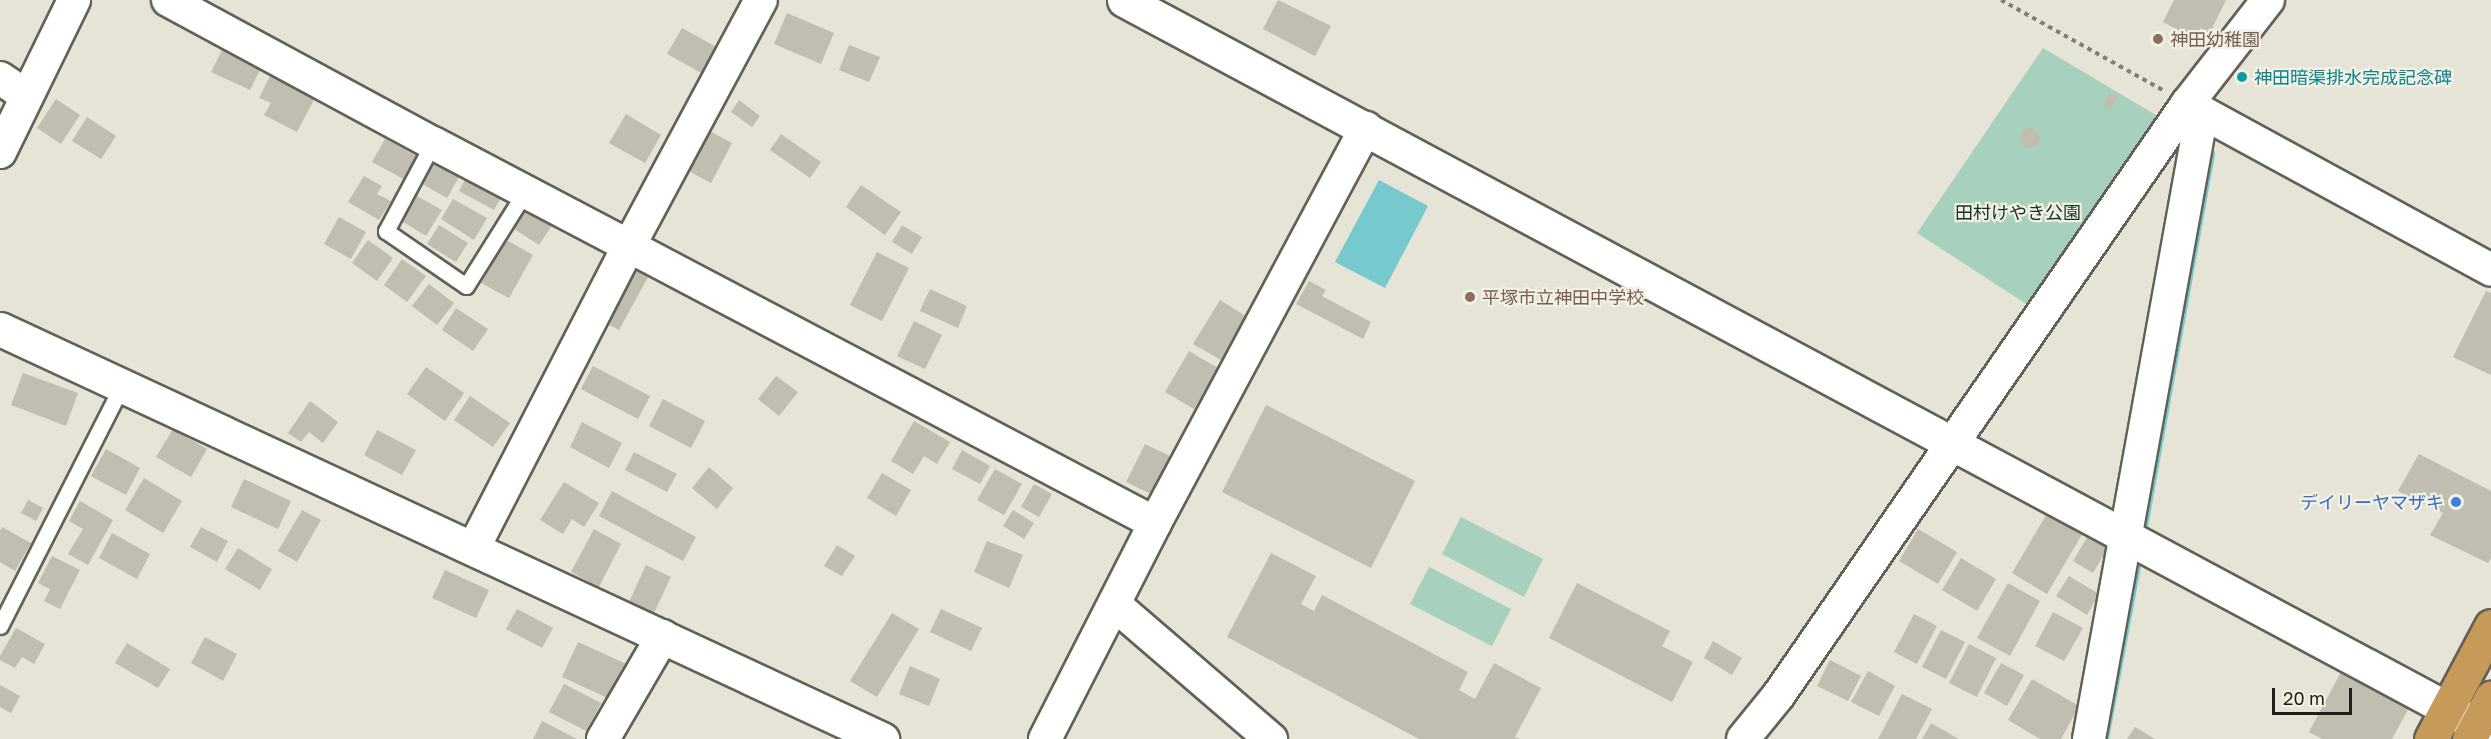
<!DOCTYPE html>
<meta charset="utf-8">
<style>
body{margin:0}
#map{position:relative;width:2491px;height:739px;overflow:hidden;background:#e6e3d7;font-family:"Golos Text","Noto Sans JP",sans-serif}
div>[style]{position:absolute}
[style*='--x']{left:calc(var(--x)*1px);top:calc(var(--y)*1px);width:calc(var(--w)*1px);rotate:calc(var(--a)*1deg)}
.green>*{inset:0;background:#a7d1bc}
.water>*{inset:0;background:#76cace}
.stream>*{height:8px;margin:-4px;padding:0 4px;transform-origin:4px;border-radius:4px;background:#76cace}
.building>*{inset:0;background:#c0bdb1}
.round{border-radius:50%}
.path>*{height:4px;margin-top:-2px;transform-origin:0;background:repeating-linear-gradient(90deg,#807e76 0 4.5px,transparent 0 9px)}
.roads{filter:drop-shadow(2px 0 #636156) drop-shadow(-2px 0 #636156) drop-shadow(0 2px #636156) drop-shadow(0 -2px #636156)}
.service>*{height:15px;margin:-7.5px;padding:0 7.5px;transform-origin:7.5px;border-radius:7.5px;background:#fff}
.minor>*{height:32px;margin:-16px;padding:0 16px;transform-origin:16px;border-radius:16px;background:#fff}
.tertiary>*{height:33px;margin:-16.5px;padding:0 16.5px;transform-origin:16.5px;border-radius:16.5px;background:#fff}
.trunk>*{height:33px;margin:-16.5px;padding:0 16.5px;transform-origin:16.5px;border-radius:16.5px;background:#c69a58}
.dots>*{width:16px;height:16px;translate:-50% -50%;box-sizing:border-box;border:3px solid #f3f0e4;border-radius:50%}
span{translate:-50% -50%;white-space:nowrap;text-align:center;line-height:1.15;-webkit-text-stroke:4.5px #f3f0e4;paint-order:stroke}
.education-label{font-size:18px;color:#785e54}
.left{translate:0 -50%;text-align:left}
.culture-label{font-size:18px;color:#0d838f}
.park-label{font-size:18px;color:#133225}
.shop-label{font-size:18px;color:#366cbe}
.right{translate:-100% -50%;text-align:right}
.scale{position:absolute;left:2272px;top:688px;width:80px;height:27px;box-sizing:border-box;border:3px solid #1f1e1a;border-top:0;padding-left:8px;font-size:18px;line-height:21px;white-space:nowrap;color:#1f1e1a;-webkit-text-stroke:4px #f3f0e4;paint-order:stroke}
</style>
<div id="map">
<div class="green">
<div style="clip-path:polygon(2043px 48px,2166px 121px,2037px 311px,1917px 233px)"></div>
<div style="clip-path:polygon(1461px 517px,1543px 559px,1524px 597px,1442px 554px)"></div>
<div style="clip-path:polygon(1429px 567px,1511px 609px,1492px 646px,1410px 604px)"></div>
</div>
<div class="water">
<div style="clip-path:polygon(1379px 180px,1428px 206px,1385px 288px,1335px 262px)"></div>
</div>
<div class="stream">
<div style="--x:2142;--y:538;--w:390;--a:-79.8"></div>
<div style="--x:2105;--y:739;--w:192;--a:-79.5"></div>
</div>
<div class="building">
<div style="clip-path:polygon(1278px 0,1331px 26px,1315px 56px,1263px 29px)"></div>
<div style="clip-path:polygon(2174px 0,2226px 0,2210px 33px,2201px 28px,2195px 39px,2163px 22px)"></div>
<div style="clip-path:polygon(787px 13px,834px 33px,821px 64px,774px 44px)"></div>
<div style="clip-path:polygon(682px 28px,720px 49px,705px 75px,667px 54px)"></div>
<div style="clip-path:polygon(849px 45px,880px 57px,869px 82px,839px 70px)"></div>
<div style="clip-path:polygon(224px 46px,263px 64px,250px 90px,211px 72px)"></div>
<div style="clip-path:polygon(271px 74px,316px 96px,297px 132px,264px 115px,271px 103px,259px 98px)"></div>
<div style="clip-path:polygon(2110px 93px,2118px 98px,2110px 110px,2102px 105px)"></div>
<div style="clip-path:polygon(56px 99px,80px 115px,61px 144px,37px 128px)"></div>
<div style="clip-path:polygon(739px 100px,760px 116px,752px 127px,731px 112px)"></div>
<div style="clip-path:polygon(626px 114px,661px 135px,645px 163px,609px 143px)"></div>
<div style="clip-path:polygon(87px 117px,116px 136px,101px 159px,72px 141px)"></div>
<div class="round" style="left:2020px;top:128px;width:20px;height:20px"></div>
<div style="clip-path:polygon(704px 128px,732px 143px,711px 183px,683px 168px)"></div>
<div style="clip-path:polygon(781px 134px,821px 162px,810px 178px,770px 150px)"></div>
<div style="clip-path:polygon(385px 139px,418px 157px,405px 180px,372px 162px)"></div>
<div style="clip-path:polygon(438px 156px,463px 170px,447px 198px,422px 184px)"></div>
<div style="clip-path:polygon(469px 172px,505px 191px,494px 210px,459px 191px)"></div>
<div style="clip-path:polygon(364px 176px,382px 186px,377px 194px,391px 201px,379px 220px,348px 202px)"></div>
<div style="clip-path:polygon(861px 185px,901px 212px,885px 235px,846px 207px)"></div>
<div style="clip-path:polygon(415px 195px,442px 210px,426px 236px,400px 220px)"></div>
<div style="clip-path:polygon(453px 199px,487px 218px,474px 240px,441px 219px)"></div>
<div style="clip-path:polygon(530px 205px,555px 221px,539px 245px,514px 229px)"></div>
<div style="clip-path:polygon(339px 217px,366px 232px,351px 259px,324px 244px)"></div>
<div style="clip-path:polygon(439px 225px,468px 243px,456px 262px,427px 244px)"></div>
<div style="clip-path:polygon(902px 225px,922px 237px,912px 254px,892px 242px)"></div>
<div style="clip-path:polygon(368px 240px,393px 258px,377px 281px,352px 263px)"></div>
<div style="clip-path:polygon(506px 240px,533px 255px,509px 298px,481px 283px)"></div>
<div style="clip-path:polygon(877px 252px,909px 268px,882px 321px,850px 305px)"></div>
<div style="clip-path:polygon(402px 259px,426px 276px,407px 302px,384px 285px)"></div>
<div style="clip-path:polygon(631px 268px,648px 277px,619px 330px,602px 321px)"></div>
<div style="clip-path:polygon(1309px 281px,1326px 290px,1322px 296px,1371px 322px,1363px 339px,1296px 304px)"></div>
<div style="clip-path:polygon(429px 284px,454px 303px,437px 325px,412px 306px)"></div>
<div style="clip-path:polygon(930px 289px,967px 306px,958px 328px,920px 311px)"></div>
<div style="clip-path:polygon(2486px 291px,2491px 293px,2491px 375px,2453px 357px)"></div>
<div style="clip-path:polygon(1220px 300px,1247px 317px,1221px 360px,1193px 344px)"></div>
<div style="clip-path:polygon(456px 308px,488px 329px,473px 351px,442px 330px)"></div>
<div style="clip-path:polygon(914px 321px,942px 335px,925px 369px,897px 356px)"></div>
<div style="clip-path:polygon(1189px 351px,1218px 368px,1194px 409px,1165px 392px)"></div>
<div style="clip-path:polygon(593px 366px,650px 396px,638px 419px,581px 389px)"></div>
<div style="clip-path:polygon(426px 367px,464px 393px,445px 421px,407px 394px)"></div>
<div style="clip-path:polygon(23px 373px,78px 393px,66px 426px,11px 405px)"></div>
<div style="clip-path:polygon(776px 376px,798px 392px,779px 416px,758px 399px)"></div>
<div style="clip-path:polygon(470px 396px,510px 423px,493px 447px,454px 420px)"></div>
<div style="clip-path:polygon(663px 399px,705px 421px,691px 448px,649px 426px)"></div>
<div style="clip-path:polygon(310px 401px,338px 422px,323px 443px,309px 432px,301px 442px,288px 433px)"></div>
<div style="clip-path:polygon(1266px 405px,1415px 481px,1371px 568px,1222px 492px)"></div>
<div style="clip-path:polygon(914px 421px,950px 442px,937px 464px,924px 456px,913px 474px,891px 461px)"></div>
<div style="clip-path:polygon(582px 422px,622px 443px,609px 468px,570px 447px)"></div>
<div style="clip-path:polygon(173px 429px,207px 449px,191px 477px,156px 457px)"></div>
<div style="clip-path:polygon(377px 430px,416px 450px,402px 475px,364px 455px)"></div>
<div style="clip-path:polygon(1145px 444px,1172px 457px,1153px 495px,1126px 482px)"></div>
<div style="clip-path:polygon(106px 449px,140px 468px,126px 495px,91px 476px)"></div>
<div style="clip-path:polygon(962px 450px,990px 466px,980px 484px,952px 469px)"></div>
<div style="clip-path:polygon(634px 452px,677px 474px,667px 492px,625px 470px)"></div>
<div style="clip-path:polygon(2419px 454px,2491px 491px,2491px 558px,2488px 563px,2430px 535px,2443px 513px,2398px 491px)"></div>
<div style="clip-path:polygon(709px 467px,733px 488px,717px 509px,692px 488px)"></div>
<div style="clip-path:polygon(995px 469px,1022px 484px,1004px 515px,977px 500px)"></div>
<div style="clip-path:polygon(882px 473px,911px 490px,896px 516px,867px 498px)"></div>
<div style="clip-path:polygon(144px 478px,182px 501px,163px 533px,125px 510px)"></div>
<div style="clip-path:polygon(244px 479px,291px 501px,278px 529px,231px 507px)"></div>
<div style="clip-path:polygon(564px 482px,599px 503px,584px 527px,572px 519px,563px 534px,540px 520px)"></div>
<div style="clip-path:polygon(1034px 484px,1052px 494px,1039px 517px,1021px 507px)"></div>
<div style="clip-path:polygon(612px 491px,696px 537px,683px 561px,599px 516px)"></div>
<div style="clip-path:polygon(28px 500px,43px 508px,36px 521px,21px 513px)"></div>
<div style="clip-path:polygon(80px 501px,113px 520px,88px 565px,68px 554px,83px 529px,69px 521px)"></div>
<div style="clip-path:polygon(302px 510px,321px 520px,297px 562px,278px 551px)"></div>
<div style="clip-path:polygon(1013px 510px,1034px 523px,1024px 539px,1003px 526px)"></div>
<div style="clip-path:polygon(2049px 510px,2084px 531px,2047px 594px,2012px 573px)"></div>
<div style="clip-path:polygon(2px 527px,31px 543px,15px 571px,0 562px,0 531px)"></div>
<div style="clip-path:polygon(201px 527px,228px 541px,217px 562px,190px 547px)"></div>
<div style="clip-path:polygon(594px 529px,621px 544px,599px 587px,571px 572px)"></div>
<div style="clip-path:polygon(1918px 529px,1957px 552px,1938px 584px,1899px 561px)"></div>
<div style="clip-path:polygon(112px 533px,150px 554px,137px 579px,99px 558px)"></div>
<div style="clip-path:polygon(2089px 534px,2109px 546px,2093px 573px,2073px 561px)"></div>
<div style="clip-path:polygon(987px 541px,1023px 555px,1009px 588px,974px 572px)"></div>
<div style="clip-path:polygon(837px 545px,855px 556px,842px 576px,824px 566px)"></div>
<div style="clip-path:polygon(238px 548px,272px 569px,260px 590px,225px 569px)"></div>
<div style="clip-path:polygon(1271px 553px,1316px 576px,1301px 604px,1314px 611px,1322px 595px,1468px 672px,1459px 690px,1475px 699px,1494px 663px,1541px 688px,1515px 737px,1520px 739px,1419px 739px,1227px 637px)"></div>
<div style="clip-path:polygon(52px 556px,80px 570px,60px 609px,44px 601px,50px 589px,38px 583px)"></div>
<div style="clip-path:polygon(1961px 558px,1996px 579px,1977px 611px,1942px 590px)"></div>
<div style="clip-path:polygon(646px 565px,671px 577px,654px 613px,629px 602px)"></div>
<div style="clip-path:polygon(445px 570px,489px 590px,476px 618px,432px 598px)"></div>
<div style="clip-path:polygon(2069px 576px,2099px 594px,2087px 615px,2056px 596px)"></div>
<div style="clip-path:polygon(1577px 583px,1670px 631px,1662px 646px,1693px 662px,1672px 702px,1549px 638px)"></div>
<div style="clip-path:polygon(2008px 583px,2040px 601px,2010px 656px,1977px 638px)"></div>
<div style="clip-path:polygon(517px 609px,553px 628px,542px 648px,506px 629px)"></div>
<div style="clip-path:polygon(941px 609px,982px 628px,971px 651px,930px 632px)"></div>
<div style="clip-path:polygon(2053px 612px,2083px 628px,2064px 661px,2035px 646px)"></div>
<div style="clip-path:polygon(892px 613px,919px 629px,877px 697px,850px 681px)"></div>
<div style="clip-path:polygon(1914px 614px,1937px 626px,1917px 664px,1894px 652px)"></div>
<div style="clip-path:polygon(16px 628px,45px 644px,34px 664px,22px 657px,15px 668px,0 660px,0 656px)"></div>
<div style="clip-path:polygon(1941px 630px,1965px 642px,1946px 679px,1922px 667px)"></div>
<div style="clip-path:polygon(205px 637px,237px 654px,223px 681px,191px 663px)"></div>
<div style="clip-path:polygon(1713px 641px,1742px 658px,1732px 675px,1704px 658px)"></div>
<div style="clip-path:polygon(578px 642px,631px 666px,614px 701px,562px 677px)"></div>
<div style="clip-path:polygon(127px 643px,170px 669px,158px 688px,115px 663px)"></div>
<div style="clip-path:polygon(1969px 644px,1996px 658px,1977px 697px,1949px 683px)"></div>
<div style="clip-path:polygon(1830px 660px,1861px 676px,1848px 701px,1817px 686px)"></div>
<div style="clip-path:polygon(2001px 663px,2024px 675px,2007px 706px,1984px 693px)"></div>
<div style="clip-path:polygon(910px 666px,940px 679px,929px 706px,899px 694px)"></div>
<div style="clip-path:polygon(2342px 670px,2410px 706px,2392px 739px,2322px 739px,2309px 732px)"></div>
<div style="clip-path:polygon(1868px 671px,1895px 686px,1879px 716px,1851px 702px)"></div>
<div style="clip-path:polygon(2032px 679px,2079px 706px,2061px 739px,2040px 739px,2008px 720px)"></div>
<div style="clip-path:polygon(564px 684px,601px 703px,586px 731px,549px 712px)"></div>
<div style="clip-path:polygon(0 685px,20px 696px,11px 713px,0 707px)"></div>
<div style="clip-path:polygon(1902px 694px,1932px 709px,1916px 739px,1878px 739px)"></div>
<div style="clip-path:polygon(542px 721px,577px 739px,533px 739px)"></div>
<div style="clip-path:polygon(1931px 723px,1959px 739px,1922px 739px)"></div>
<div style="clip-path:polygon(2135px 727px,2155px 739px,2127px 739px)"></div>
</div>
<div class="path">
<div style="--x:2001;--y:0;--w:185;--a:29.1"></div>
</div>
<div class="roads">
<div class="service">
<div style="--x:433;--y:143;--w:100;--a:118.1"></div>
<div style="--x:386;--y:231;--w:97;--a:34.5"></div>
<div style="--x:466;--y:286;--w:111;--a:-57.9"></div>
<div style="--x:0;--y:626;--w:271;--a:-63.1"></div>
</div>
<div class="minor">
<div style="--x:168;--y:0;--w:301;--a:28.4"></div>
<div style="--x:433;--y:143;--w:816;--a:27.76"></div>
<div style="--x:0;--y:78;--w:32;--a:34"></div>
<div style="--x:2187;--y:104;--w:346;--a:28.6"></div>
<div style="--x:0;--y:152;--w:169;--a:-64"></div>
<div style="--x:474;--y:547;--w:339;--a:-62.8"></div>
<div style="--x:629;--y:246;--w:279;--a:-61.8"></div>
<div style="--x:1115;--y:605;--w:206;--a:40.7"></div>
<div style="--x:603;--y:739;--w:119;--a:-59.8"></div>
<div style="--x:1045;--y:739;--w:242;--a:-63"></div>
<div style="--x:1155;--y:523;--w:448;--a:-61.9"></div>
<div style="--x:1743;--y:739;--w:55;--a:-50.9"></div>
<div style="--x:1778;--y:696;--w:720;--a:-55.36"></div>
<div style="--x:2187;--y:104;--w:132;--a:-52.1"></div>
<div style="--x:2089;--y:739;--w:637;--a:-79.78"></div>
</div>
<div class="tertiary">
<div style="--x:1124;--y:0;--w:1551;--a:28.17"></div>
<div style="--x:0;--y:329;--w:973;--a:24.93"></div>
</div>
<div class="trunk">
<div style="--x:2431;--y:739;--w:128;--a:-62"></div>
<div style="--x:2469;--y:739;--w:47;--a:-61.8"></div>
</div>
</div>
<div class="dots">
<div style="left:2158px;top:39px;background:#8d6e63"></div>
<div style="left:2242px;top:77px;background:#0f9aa8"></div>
<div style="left:1470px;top:297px;background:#8d6e63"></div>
<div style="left:2456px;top:502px;background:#3f7fe0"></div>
</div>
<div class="education-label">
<span class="left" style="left:2170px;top:39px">神田幼稚園</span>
<span class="left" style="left:1482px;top:297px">平塚市立神田中学校</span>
</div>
<div class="culture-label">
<span class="left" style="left:2254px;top:77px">神田暗渠排水完成記念碑</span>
</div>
<div class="park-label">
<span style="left:2018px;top:212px">田村けやき公園</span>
</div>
<div class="shop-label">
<span class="right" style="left:2444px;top:502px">デイリーヤマザキ</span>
</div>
<div class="scale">20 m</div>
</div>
